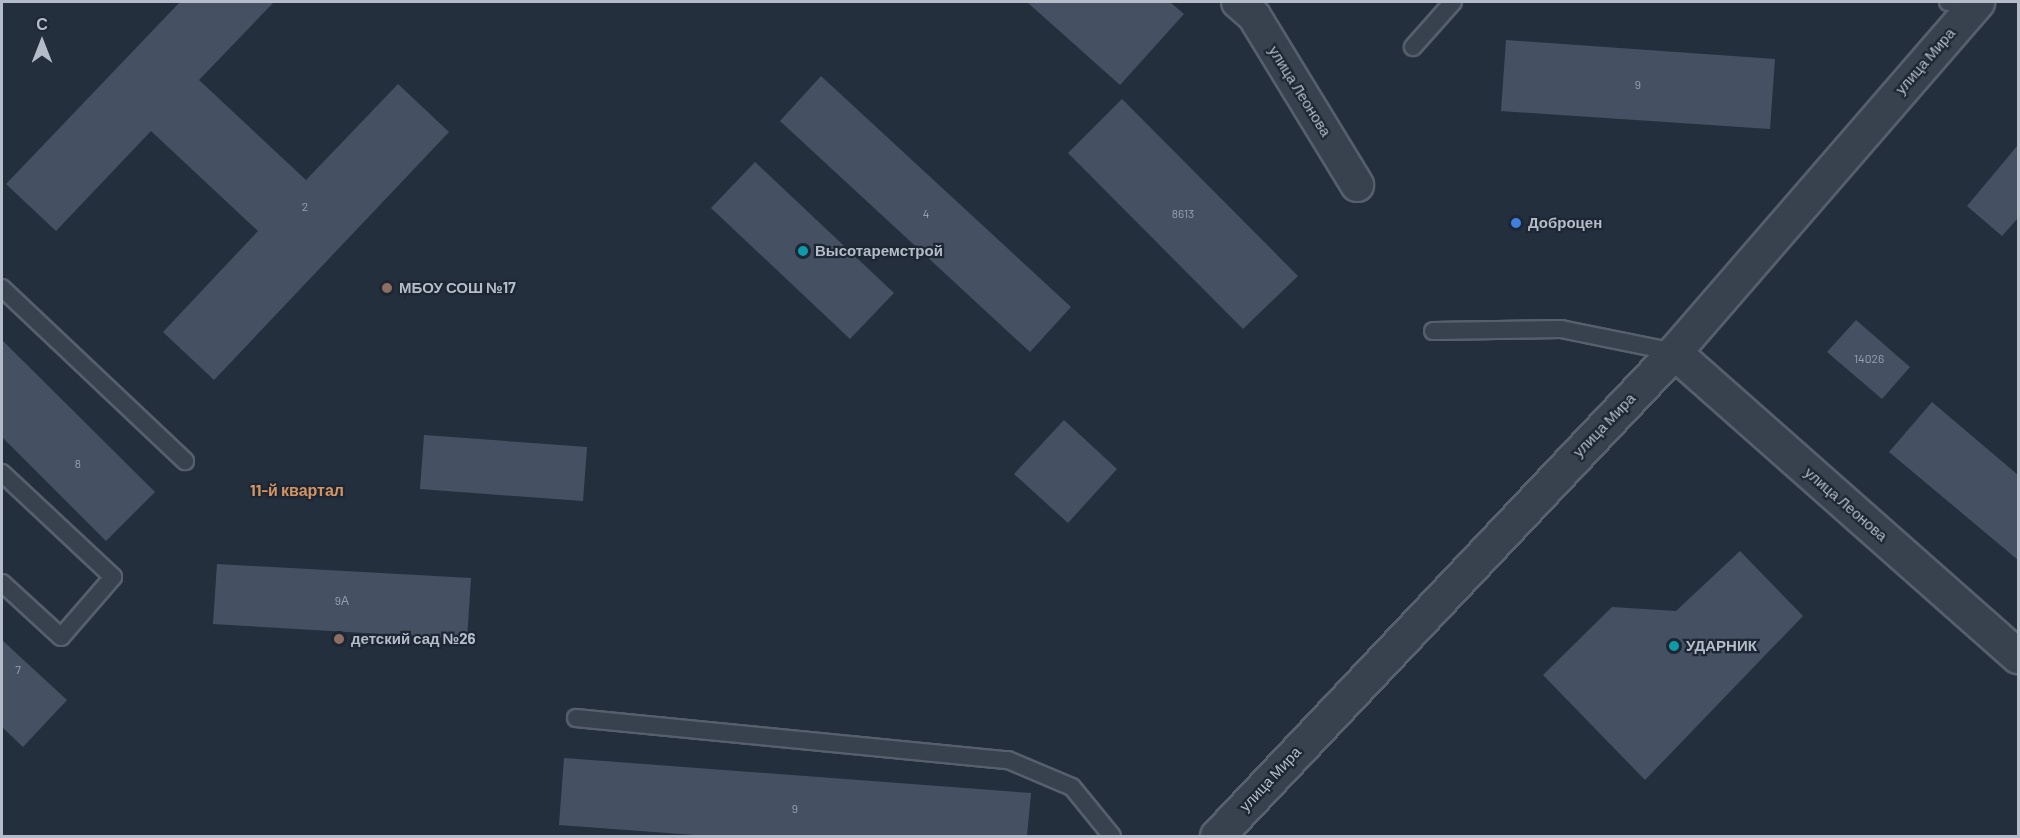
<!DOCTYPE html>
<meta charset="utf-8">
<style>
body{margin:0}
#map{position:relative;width:2020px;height:838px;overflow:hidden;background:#242f3e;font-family:Barlow,sans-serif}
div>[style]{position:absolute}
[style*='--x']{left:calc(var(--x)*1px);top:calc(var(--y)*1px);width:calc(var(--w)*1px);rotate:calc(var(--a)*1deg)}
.building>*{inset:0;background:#455162}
.roads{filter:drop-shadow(2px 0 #565f6c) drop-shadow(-2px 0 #565f6c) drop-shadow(0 2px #565f6c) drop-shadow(0 -2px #565f6c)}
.service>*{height:16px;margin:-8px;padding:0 8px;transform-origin:8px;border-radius:8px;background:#38414e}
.minor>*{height:32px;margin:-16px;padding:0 16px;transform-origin:16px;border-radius:16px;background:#38414e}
.tertiary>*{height:33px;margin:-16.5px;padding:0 16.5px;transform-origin:16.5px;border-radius:16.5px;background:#38414e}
.dots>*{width:16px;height:16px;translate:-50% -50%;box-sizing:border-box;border:3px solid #1d2633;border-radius:50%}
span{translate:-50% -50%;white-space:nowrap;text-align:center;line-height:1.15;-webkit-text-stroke:4.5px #1d2633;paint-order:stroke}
.number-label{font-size:12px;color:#98a1af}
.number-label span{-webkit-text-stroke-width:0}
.street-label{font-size:15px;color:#b4bcc9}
.poi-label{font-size:15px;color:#b4bcc9;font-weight:700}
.left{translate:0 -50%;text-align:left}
.neighbourhood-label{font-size:16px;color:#d59563;font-weight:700}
.frame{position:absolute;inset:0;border:3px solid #b4bcc9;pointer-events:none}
.north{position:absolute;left:12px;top:12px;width:60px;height:60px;-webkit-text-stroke:4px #1d2633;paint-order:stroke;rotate:0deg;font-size:16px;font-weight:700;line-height:24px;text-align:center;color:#b4bcc9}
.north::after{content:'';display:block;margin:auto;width:21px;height:27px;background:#b4bcc9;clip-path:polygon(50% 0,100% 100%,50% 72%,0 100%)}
</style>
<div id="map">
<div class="building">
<div style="clip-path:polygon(180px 2px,274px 2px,199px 80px,306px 180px,398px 84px,449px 132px,214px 380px,163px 332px,258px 231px,151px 131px,56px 231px,6px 184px)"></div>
<div style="clip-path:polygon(1027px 2px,1170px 2px,1184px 14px,1120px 85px)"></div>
<div style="clip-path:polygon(1506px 40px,1775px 59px,1770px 129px,1501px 111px)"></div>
<div style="clip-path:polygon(821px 76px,1071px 307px,1030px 352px,780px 121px)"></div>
<div style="clip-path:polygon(1122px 99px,1298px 276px,1243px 329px,1068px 153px)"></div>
<div style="clip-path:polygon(2018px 145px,2018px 218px,2002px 236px,1967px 206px)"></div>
<div style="clip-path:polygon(755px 162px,894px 293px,850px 339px,711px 208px)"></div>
<div style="clip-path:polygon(1856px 320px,1910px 367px,1882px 399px,1827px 352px)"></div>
<div style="clip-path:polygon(2px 340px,155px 492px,106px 541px,2px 437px)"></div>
<div style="clip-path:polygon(1932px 402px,2018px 475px,2018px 560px,1889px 452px)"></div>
<div style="clip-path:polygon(1064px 420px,1117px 469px,1068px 523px,1014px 474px)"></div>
<div style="clip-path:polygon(424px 435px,587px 447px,583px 501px,420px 489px)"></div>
<div style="clip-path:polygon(1740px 551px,1803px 616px,1645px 780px,1543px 675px,1612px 607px,1676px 611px)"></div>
<div style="clip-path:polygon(217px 564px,471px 578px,467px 639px,213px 624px)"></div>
<div style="clip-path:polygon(2px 640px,67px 700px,23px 747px,2px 727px)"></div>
<div style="clip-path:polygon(564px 758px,1031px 793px,1027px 836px,708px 836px,559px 825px)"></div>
</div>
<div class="roads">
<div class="service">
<div style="--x:1948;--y:2;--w:27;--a:2"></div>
<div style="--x:1413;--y:47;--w:60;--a:-48.4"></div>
<div style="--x:2;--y:288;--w:252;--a:43.4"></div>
<div style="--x:1433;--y:331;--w:128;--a:-0.9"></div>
<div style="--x:1561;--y:329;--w:115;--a:11.5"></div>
<div style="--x:2;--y:473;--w:152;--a:43.1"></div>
<div style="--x:113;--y:577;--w:79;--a:130.9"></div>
<div style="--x:61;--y:637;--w:80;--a:-137.5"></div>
<div style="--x:576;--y:718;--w:434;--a:5.6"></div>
<div style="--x:1008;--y:760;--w:69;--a:22.9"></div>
<div style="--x:1072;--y:787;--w:63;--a:50.8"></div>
</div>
<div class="minor">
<div style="--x:1238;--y:2;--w:21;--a:41"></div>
<div style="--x:1254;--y:16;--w:198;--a:58.6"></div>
</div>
<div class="tertiary">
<div style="--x:1674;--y:352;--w:459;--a:41.5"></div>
<div style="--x:1217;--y:836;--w:666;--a:-46.64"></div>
<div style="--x:1674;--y:352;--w:463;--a:-49.1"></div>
</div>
</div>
<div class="dots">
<div style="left:1516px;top:223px;background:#3f7fe0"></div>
<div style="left:803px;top:251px;background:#0f9aa8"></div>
<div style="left:387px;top:288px;background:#8d6e63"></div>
<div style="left:339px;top:639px;background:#8d6e63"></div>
<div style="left:1674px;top:646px;background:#0f9aa8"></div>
</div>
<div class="number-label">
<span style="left:1638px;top:85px">9</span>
<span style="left:305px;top:207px">2</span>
<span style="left:926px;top:214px">4</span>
<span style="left:1183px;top:214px">8613</span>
<span style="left:1869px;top:359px">14026</span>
<span style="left:78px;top:464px">8</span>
<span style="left:342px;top:601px">9А</span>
<span style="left:18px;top:670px">7</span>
<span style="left:795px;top:809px">9</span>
</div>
<div class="street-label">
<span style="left:1925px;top:61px;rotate:-49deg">улица Мира</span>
<span style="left:1300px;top:91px;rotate:58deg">улица Леонова</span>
<span style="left:1604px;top:425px;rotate:-46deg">улица Мира</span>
<span style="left:1846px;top:504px;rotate:41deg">улица Леонова</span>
<span style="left:1270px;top:779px;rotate:-47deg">улица Мира</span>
</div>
<div class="poi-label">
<span class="left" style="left:1528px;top:223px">Доброцен</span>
<span class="left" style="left:815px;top:251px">Высотаремстрой</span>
<span class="left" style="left:399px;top:288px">МБОУ СОШ №17</span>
<span class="left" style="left:351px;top:639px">детский сад №26</span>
<span class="left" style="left:1686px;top:646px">УДАРНИК</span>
</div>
<div class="neighbourhood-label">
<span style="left:297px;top:490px">11-й квартал</span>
</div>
<div class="frame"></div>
<div class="north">С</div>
</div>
